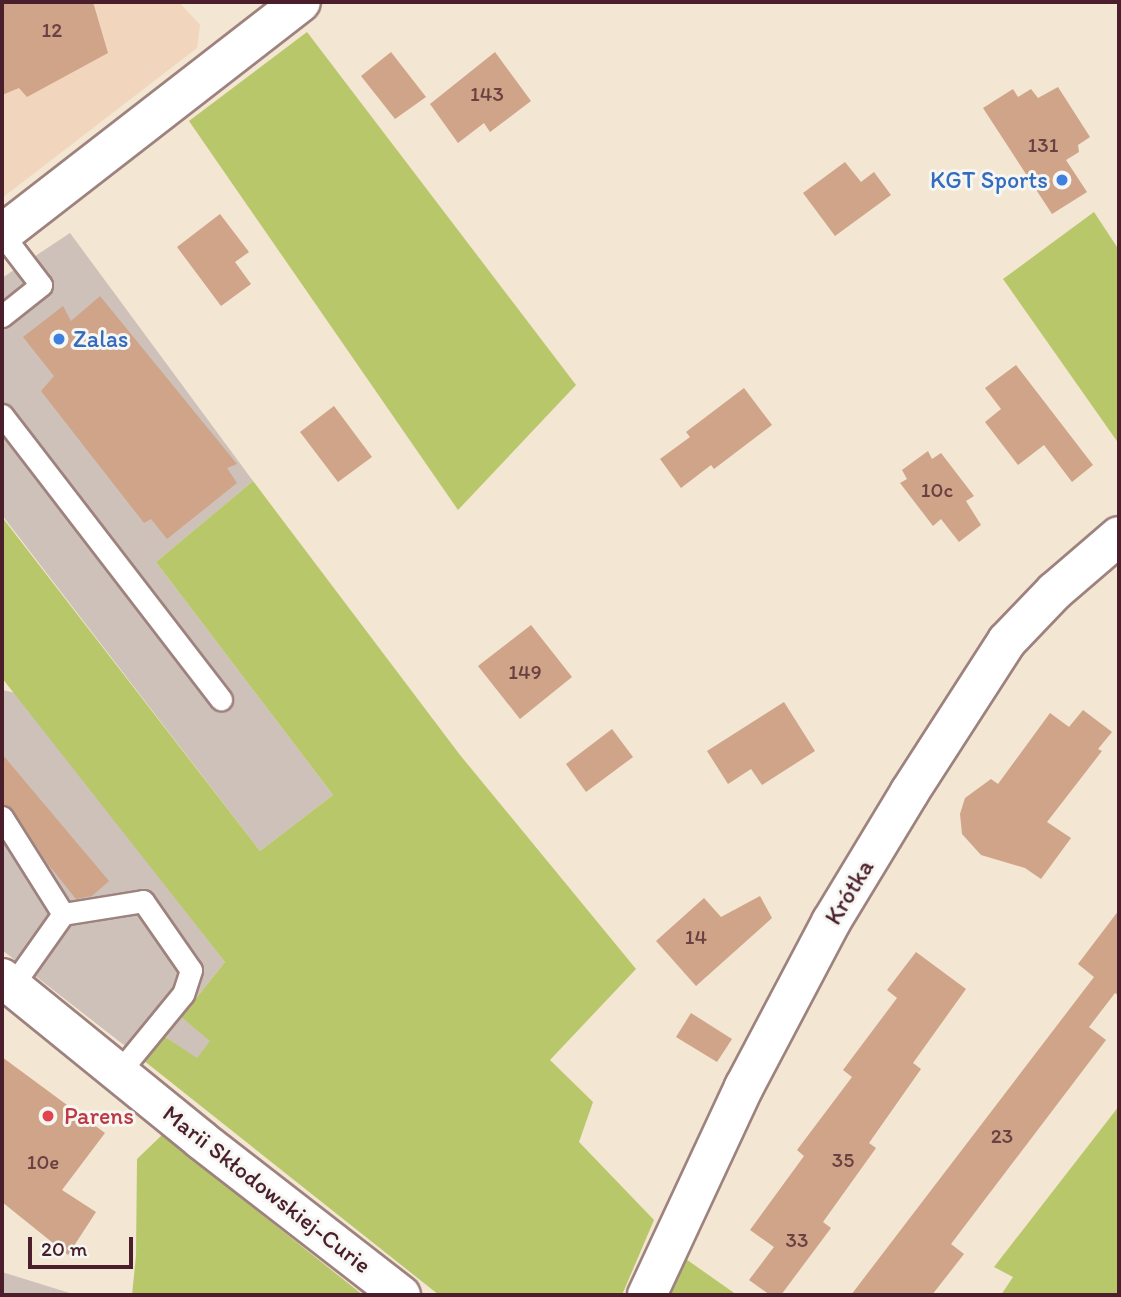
<!DOCTYPE html>
<meta charset="utf-8">
<style>
body{margin:0}
#map{position:relative;width:1121px;height:1297px;overflow:hidden;background:#f3e6d2;font-family:Itim,sans-serif}
div>[style]{position:absolute}
[style*='--x']{left:calc(var(--x)*1px);top:calc(var(--y)*1px);width:calc(var(--w)*1px);rotate:calc(var(--a)*1deg)}
.built>*{inset:0;background:#f1d5bd}
.industrial>*{inset:0;background:#cec1ba}
.green>*{inset:0;background:#b8c76a}
.building>*{inset:0;background:#cfa488}
.roads{filter:drop-shadow(2px 0 #9e827e) drop-shadow(-2px 0 #9e827e) drop-shadow(0 2px #9e827e) drop-shadow(0 -2px #9e827e)}
.lane>*{height:21px;margin:-10.5px;padding:0 10.5px;transform-origin:10.5px;border-radius:10.5px;background:#fff}
.street>*{height:38px;margin:-19px;padding:0 19px;transform-origin:19px;border-radius:19px;background:#fff}
.dots>*{width:19px;height:19px;translate:-50% -50%;box-sizing:border-box;border:4px solid #f6f6f2;border-radius:50%}
span{translate:-50% -50%;white-space:nowrap;text-align:center;line-height:1.15;-webkit-text-stroke:6px #f6f6f2;paint-order:stroke}
.number-label{font-size:21px;color:#6b4042}
.number-label span{-webkit-text-stroke-width:0}
.shop-label{font-size:24px;color:#366cbe}
.right{translate:-100% -50%;text-align:right}
.left{translate:0 -50%;text-align:left}
.street-label{font-size:24px;color:#4a1f2b}
.health-label{font-size:24px;color:#be3a42}
.frame{position:absolute;inset:0;border:4px solid #4a1f2b;pointer-events:none}
.scale{position:absolute;left:28px;top:1237px;width:105px;height:32px;box-sizing:border-box;border:4px solid #4a1f2b;border-top:0;padding-left:9px;font-size:21px;line-height:24px;white-space:nowrap;color:#4a1f2b;-webkit-text-stroke:5px #f6f6f2;paint-order:stroke}
</style>
<div id="map">
<div class="built">
<div style="clip-path:polygon(2px 2px,179px 2px,200px 25px,197px 48px,2px 198px)"></div>
</div>
<div class="industrial">
<div style="clip-path:polygon(70px 233px,253px 481px,156px 562px,333px 795px,260px 851px,2px 515px,2px 278px)"></div>
<div style="clip-path:polygon(2px 690px,16px 693px,225px 962px,181px 1017px,211px 1041px,197px 1059px,164px 1036px,143px 1060px,2px 950px)"></div>
<div style="clip-path:polygon(2px 1272px,76px 1295px,2px 1295px)"></div>
</div>
<div class="green">
<div style="clip-path:polygon(307px 32px,576px 385px,458px 510px,189px 121px)"></div>
<div style="clip-path:polygon(1094px 212px,1119px 250px,1119px 444px,1003px 279px)"></div>
<div style="clip-path:polygon(253px 481px,460px 755px,636px 969px,550px 1060px,593px 1102px,579px 1142px,654px 1220px,622px 1295px,439px 1295px,143px 1060px,164px 1036px,197px 1058px,210px 1041px,181px 1017px,225px 962px,2px 678px,2px 517px,260px 851px,333px 795px,156px 562px)"></div>
<div style="clip-path:polygon(1119px 1106px,1119px 1295px,1001px 1295px,1013px 1277px,994px 1267px)"></div>
<div style="clip-path:polygon(162px 1135px,324px 1264px,363px 1295px,132px 1295px,136px 1256px,137px 1159px)"></div>
<div style="clip-path:polygon(683px 1257px,737px 1295px,665px 1295px)"></div>
</div>
<div class="building">
<div style="clip-path:polygon(2px 2px,93px 2px,108px 53px,27px 97px,19px 88px,2px 95px)"></div>
<div style="clip-path:polygon(391px 52px,426px 97px,395px 119px,361px 76px)"></div>
<div style="clip-path:polygon(495px 52px,531px 101px,490px 132px,484px 123px,458px 143px,430px 104px)"></div>
<div style="clip-path:polygon(1058px 87px,1090px 137px,1078px 145px,1079px 152px,1066px 160px,1087px 192px,1052px 214px,983px 108px,1013px 89px,1018px 97px,1031px 89px,1038px 98px)"></div>
<div style="clip-path:polygon(845px 162px,861px 182px,874px 172px,891px 195px,835px 236px,803px 193px)"></div>
<div style="clip-path:polygon(220px 214px,249px 252px,235px 262px,251px 284px,221px 306px,177px 247px)"></div>
<div style="clip-path:polygon(100px 296px,237px 464px,227px 468px,237px 483px,167px 539px,151px 519px,144px 523px,41px 391px,54px 376px,23px 337px,63px 306px,71px 321px)"></div>
<div style="clip-path:polygon(1016px 365px,1093px 465px,1072px 482px,1044px 445px,1018px 465px,985px 422px,1001px 409px,985px 388px)"></div>
<div style="clip-path:polygon(744px 388px,772px 425px,714px 469px,711px 465px,681px 488px,660px 459px,690px 437px,686px 432px)"></div>
<div style="clip-path:polygon(334px 406px,372px 457px,338px 482px,300px 432px)"></div>
<div style="clip-path:polygon(928px 451px,932px 459px,941px 453px,974px 496px,966px 501px,981px 525px,959px 542px,941px 519px,933px 526px,900px 483px,907px 479px,902px 470px)"></div>
<div style="clip-path:polygon(531px 625px,572px 677px,520px 719px,478px 666px)"></div>
<div style="clip-path:polygon(784px 702px,815px 751px,762px 785px,751px 769px,728px 784px,707px 751px)"></div>
<div style="clip-path:polygon(1083px 710px,1112px 732px,1098px 749px,1102px 751px,1047px 822px,1071px 838px,1041px 879px,1025px 868px,981px 855px,962px 834px,960px 814px,965px 798px,991px 779px,998px 784px,1050px 713px,1069px 727px)"></div>
<div style="clip-path:polygon(612px 729px,633px 757px,586px 792px,566px 764px)"></div>
<div style="clip-path:polygon(2px 754px,109px 881px,92px 896px,76px 899px,47px 863px,13px 810px,2px 804px)"></div>
<div style="clip-path:polygon(760px 896px,772px 918px,696px 986px,656px 941px,704px 898px,721px 917px)"></div>
<div style="clip-path:polygon(1119px 910px,1119px 996px,1115px 993px,1089px 1027px,1106px 1040px,951px 1244px,964px 1254px,932px 1295px,851px 1295px,1094px 977px,1078px 964px)"></div>
<div style="clip-path:polygon(916px 952px,966px 989px,913px 1063px,921px 1069px,869px 1143px,876px 1148px,823px 1222px,831px 1228px,781px 1295px,770px 1295px,749px 1280px,774px 1247px,750px 1230px,804px 1156px,797px 1150px,852px 1077px,843px 1070px,897px 998px,887px 990px)"></div>
<div style="clip-path:polygon(691px 1013px,732px 1039px,717px 1062px,676px 1037px)"></div>
<div style="clip-path:polygon(2px 1057px,105px 1133px,62px 1190px,96px 1212px,68px 1255px,2px 1202px)"></div>
</div>
<div class="roads">
<div class="lane">
<div style="--x:2;--y:234;--w:64;--a:52.6"></div>
<div style="--x:41;--y:285;--w:50;--a:141.5"></div>
<div style="--x:2;--y:415;--w:359;--a:52.4"></div>
<div style="--x:2;--y:817;--w:115;--a:57.8"></div>
<div style="--x:12;--y:986;--w:88;--a:-54.7"></div>
<div style="--x:63;--y:914;--w:81;--a:-9.2"></div>
<div style="--x:143;--y:901;--w:84;--a:55.2"></div>
<div style="--x:191;--y:970;--w:25;--a:108"></div>
<div style="--x:183;--y:994;--w:101;--a:129.4"></div>
</div>
<div class="street">
<div style="--x:2;--y:234;--w:378;--a:-37.8"></div>
<div style="--x:2;--y:978;--w:257;--a:39.1"></div>
<div style="--x:201;--y:1140;--w:253;--a:37.8"></div>
<div style="--x:647;--y:1295;--w:230;--a:-65"></div>
<div style="--x:744;--y:1087;--w:187;--a:-62.2"></div>
<div style="--x:831;--y:922;--w:151;--a:-58.8"></div>
<div style="--x:909;--y:793;--w:181;--a:-57.2"></div>
<div style="--x:1007;--y:641;--w:69;--a:-46.2"></div>
<div style="--x:1055;--y:591;--w:84;--a:-40.7"></div>
</div>
</div>
<div class="dots">
<div style="left:1062px;top:180px;background:#3f7fe0"></div>
<div style="left:59px;top:339px;background:#3f7fe0"></div>
<div style="left:48px;top:1116px;background:#e0444e"></div>
</div>
<div class="number-label">
<span style="left:52px;top:30px">12</span>
<span style="left:487px;top:94px">143</span>
<span style="left:1043px;top:145px">131</span>
<span style="left:937px;top:490px">10c</span>
<span style="left:525px;top:672px">149</span>
<span style="left:696px;top:937px">14</span>
<span style="left:1002px;top:1136px">23</span>
<span style="left:843px;top:1160px">35</span>
<span style="left:43px;top:1162px">10e</span>
<span style="left:797px;top:1240px">33</span>
</div>
<div class="shop-label">
<span class="right" style="left:1048px;top:180px">KGT Sports</span>
<span class="left" style="left:73px;top:339px">Zalas</span>
</div>
<div class="street-label">
<span style="left:849px;top:892px;rotate:-59deg">Krótka</span>
<span style="left:267px;top:1189px;rotate:38deg">Marii Skłodowskiej-Curie</span>
</div>
<div class="health-label">
<span class="left" style="left:64px;top:1116px">Parens</span>
</div>
<div class="frame"></div>
<div class="scale">20 m</div>
</div>
